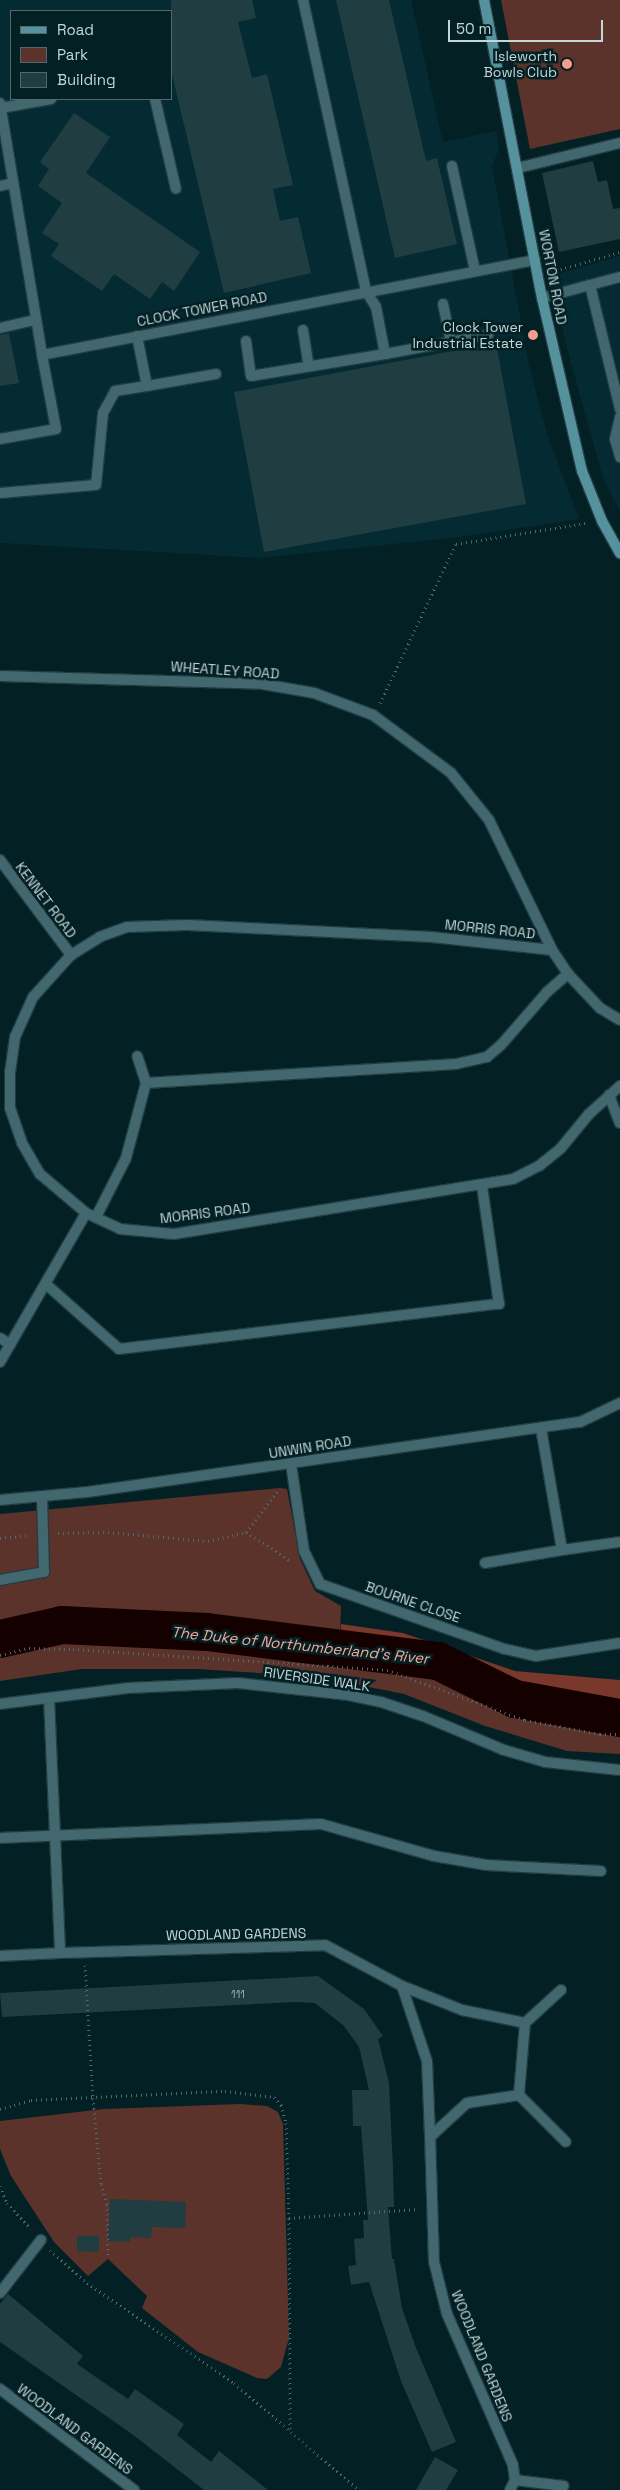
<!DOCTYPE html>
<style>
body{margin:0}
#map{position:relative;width:620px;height:2490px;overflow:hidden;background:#032025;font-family:"Space Grotesk",sans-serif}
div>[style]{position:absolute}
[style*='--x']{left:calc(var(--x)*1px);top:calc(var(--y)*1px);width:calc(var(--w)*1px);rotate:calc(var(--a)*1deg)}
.built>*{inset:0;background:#042b31}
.green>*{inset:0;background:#5b332b}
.forest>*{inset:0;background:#7a372b}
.river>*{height:38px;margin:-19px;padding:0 19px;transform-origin:19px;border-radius:19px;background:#150000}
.building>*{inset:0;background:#203d42}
.path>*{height:3px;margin-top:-1.5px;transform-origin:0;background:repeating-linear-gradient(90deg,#51696d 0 1px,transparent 0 5px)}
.roads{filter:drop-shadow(1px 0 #223d42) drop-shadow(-1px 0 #223d42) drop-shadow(0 1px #223d42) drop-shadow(0 -1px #223d42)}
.lane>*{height:10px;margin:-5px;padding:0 5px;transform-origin:5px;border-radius:5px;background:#42676e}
.street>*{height:10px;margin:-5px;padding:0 5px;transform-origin:5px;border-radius:5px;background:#42676e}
.secondary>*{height:10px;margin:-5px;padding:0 5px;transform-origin:5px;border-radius:5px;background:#55929d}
.dots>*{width:14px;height:14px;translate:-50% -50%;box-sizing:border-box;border:2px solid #032025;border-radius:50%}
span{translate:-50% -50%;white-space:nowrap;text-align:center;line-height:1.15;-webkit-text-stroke:5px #032025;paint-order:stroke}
.number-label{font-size:11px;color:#9cb0b2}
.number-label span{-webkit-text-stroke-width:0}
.poi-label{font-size:14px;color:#c5d6d8}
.right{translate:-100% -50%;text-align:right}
.street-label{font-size:14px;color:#c5d6d8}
.water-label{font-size:15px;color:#faa898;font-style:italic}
.legend{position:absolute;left:10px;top:10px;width:162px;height:90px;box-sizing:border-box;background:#032025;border:1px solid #51696d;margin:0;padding:6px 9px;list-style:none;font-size:15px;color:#c5d6d8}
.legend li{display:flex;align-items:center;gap:10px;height:25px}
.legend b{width:25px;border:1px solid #51696d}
.scale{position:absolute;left:448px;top:20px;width:155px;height:22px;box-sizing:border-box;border:2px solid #c5d6d8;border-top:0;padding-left:6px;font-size:15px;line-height:18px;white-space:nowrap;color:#c5d6d8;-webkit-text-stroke:4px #032025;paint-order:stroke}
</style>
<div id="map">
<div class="built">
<div style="clip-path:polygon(evenodd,0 0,411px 0,443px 142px,496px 131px,499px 149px,492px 166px,529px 365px,547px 434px,579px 519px,459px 537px,261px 558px,0 543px,0 0,11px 11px,171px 11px,171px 99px,11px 99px,11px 11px)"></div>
<div style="clip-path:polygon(620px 256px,620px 511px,603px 478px,566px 345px,552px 276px)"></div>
</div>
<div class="green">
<div style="clip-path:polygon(501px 0,620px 0,620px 129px,530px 149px)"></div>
<div style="clip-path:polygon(280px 1488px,287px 1489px,300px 1559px,315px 1591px,341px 1606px,340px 1637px,108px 1615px,60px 1616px,0 1630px,0 1514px)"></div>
<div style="clip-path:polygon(91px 1637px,298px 1652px,400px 1667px,502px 1703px,601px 1728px,620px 1728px,620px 1754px,567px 1751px,485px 1726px,404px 1694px,320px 1677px,197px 1669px,82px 1669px,0 1681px,0 1647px,29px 1640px)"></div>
<div style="clip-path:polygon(240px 2104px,267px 2106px,278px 2112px,283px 2124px,289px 2338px,281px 2367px,267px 2379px,257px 2378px,198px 2352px,142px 2308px,147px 2296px,108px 2259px,88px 2276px,54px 2242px,11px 2176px,0 2149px,0 2121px,104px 2109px)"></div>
</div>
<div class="forest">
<div style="clip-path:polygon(341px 1624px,403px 1633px,515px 1671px,620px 1680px,620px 1704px,529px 1694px,474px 1672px,435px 1651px,340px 1637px)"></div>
</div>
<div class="river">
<div style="--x:0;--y:1639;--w:64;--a:-12.7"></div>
<div style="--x:62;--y:1625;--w:145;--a:2.8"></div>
<div style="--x:207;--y:1632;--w:233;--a:7.2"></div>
<div style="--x:438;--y:1661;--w:86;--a:26.3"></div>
<div style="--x:515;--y:1699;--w:107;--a:10.3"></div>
</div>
<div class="building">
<div style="clip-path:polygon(171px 0,252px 0,256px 18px,238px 22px,252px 78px,267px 74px,293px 185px,273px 189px,280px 221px,298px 217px,311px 273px,224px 293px,171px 70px)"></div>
<div style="clip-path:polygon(336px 0,389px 0,426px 161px,437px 158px,457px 244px,395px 258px)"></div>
<div style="clip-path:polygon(74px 113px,110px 137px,86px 173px,200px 252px,174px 291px,162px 282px,150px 299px,114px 274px,102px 291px,51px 256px,59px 244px,42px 233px,62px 203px,38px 186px,49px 169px,40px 162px)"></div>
<div style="clip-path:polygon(593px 161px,598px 182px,607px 180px,613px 209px,620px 208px,620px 239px,559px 252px,542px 173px)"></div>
<div style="clip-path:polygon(9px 333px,19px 383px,0 386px,0 335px)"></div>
<div style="clip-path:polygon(496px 343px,526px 504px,264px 552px,234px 392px)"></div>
<div style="clip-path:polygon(318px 1976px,364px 2009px,383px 2036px,378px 2039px,389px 2083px,393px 2167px,394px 2207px,388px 2207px,392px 2259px,394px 2259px,402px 2308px,416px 2348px,456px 2442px,432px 2452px,401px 2381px,369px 2282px,351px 2285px,348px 2266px,356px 2265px,354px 2239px,364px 2238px,363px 2220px,368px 2220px,361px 2126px,353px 2126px,352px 2090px,369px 2090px,359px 2047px,344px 2026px,315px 2003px,295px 2002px,2px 2017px,0 1993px)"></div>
<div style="clip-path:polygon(110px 2199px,186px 2202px,185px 2228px,152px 2227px,151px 2238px,131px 2237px,130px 2242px,108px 2241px)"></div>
<div style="clip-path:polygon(77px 2236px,99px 2236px,99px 2252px,77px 2251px)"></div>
<div style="clip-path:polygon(8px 2294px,83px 2356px,77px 2364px,128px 2399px,135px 2389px,184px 2424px,177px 2435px,211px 2462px,219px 2451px,268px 2490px,204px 2490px,132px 2434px,0 2342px,0 2304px)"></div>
<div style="clip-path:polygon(435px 2457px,458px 2470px,446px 2490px,416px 2490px)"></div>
</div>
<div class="path">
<div style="--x:551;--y:272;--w:72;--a:-16.2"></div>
<div style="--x:380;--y:703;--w:176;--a:-64.5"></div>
<div style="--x:456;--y:544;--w:132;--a:-9.2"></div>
<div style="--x:246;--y:1532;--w:54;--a:32.8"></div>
<div style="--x:58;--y:1533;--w:50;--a:-1.1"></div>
<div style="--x:108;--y:1532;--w:100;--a:5.1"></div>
<div style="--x:208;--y:1541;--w:39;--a:-13"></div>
<div style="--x:246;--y:1532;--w:54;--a:-52.5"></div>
<div style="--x:0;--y:1538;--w:29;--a:-6"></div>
<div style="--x:0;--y:1655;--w:30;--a:-14"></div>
<div style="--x:29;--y:1648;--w:44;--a:1.3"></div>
<div style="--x:73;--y:1649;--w:315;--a:3.8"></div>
<div style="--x:387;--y:1670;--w:147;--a:19.9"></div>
<div style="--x:525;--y:1720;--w:76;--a:10.6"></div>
<div style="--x:600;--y:1734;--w:20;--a:0"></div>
<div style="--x:85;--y:1965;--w:133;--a:86.6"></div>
<div style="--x:93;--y:2098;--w:86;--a:84.7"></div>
<div style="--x:101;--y:2184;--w:21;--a:73"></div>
<div style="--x:107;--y:2204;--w:54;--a:88.9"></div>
<div style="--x:0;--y:2109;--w:32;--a:-16"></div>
<div style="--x:31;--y:2100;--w:194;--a:-2.7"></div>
<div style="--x:225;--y:2091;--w:49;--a:7"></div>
<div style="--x:274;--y:2097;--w:11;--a:49"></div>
<div style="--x:281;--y:2105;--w:19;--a:74"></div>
<div style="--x:286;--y:2123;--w:95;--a:88.2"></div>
<div style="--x:289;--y:2218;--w:213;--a:89.7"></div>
<div style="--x:0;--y:2186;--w:18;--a:68"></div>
<div style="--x:7;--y:2203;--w:35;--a:47"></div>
<div style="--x:289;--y:2218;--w:129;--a:-4"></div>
<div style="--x:50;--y:2250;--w:50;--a:41.7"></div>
<div style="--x:87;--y:2283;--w:178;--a:34.2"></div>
<div style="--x:234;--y:2383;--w:165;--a:40.6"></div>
</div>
<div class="roads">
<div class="lane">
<div style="--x:155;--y:99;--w:92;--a:76.9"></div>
<div style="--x:0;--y:103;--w:255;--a:80.5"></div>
<div style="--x:1;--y:108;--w:51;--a:-10.2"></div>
<div style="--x:452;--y:166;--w:107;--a:77.6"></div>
<div style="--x:518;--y:168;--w:105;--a:-13.8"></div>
<div style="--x:0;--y:186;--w:13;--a:-13"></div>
<div style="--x:590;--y:285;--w:31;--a:-15"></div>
<div style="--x:542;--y:298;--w:50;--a:-15.2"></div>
<div style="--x:590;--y:285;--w:128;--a:76.4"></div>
<div style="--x:443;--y:304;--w:39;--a:78"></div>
<div style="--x:0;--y:328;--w:37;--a:-13"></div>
<div style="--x:303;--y:330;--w:36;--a:81"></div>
<div style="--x:246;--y:341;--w:35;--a:82"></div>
<div style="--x:251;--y:376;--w:136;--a:-9.3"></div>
<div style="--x:385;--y:354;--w:48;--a:-100.8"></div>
<div style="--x:376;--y:307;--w:19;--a:-122"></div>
<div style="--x:366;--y:291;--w:298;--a:-102.2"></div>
<div style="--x:385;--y:354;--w:105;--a:-10.5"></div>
<div style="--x:147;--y:386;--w:70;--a:-9.9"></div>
<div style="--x:620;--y:417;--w:23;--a:103"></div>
<div style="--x:615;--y:439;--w:19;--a:74"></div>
<div style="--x:0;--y:439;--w:57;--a:-10.1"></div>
<div style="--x:56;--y:429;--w:75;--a:-100.7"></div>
<div style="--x:42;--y:355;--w:502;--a:-10.91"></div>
<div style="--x:0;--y:493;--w:96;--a:-4.8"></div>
<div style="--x:96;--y:485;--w:72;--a:-84.4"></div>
<div style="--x:103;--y:413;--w:25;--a:-61"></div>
<div style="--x:115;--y:391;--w:32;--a:-9"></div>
<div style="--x:147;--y:386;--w:51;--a:-101.3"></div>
<div style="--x:146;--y:1083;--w:311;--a:-3.5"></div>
<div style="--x:456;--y:1064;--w:32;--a:-13"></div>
<div style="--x:487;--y:1057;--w:18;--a:-41"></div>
<div style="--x:501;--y:1045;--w:70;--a:-49"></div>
<div style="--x:547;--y:992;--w:28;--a:-41"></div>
<div style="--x:96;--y:1217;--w:66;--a:-63"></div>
<div style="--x:126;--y:1158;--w:78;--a:-75.1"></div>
<div style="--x:146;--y:1083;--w:28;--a:-108"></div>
<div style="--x:47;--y:1285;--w:96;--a:41.6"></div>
<div style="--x:119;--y:1349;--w:383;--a:-6.8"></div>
<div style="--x:499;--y:1304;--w:119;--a:-98.2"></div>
<div style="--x:0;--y:1338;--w:12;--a:31"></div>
<div style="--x:562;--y:1550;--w:59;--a:-7.9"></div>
<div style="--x:485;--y:1563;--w:78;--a:-9.6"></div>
<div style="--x:562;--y:1550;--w:124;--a:-99.8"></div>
<div style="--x:0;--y:1580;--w:45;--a:-10.3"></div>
<div style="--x:44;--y:1572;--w:74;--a:-91.5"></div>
<div style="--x:0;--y:1838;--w:321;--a:-2.5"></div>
<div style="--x:321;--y:1824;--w:117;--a:15.8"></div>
<div style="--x:434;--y:1856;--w:53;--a:9.8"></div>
<div style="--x:486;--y:1865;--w:115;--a:3"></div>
<div style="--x:0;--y:2293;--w:67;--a:-52.3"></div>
<div style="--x:515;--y:2480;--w:49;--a:7"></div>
</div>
<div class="street">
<div style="--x:0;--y:676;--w:262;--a:1.7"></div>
<div style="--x:262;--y:684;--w:53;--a:9.8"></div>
<div style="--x:314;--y:693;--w:63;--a:20.4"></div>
<div style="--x:373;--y:715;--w:97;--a:36.6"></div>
<div style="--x:451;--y:773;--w:60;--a:51"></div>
<div style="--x:489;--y:820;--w:144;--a:64.1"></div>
<div style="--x:552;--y:950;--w:29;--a:56"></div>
<div style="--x:568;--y:974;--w:47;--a:46.7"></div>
<div style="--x:600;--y:1008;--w:23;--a:31"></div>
<div style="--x:0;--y:860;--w:119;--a:53.2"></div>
<div style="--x:552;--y:950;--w:121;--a:-173.8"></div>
<div style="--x:432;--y:937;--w:245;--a:-177.2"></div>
<div style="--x:187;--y:925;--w:60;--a:178.1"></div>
<div style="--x:127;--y:927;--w:29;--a:160"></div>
<div style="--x:100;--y:937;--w:34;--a:148"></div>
<div style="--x:71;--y:955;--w:57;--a:132.1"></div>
<div style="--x:33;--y:997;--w:44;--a:114.2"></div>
<div style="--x:15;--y:1037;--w:34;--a:98"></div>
<div style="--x:10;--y:1071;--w:37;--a:90"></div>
<div style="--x:10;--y:1108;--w:37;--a:71"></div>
<div style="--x:22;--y:1143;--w:36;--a:60"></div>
<div style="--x:40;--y:1174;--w:60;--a:40.3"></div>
<div style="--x:86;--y:1213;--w:38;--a:25"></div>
<div style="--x:120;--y:1229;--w:54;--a:5.3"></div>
<div style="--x:174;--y:1234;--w:343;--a:-9.2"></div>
<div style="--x:513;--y:1179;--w:29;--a:-27"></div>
<div style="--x:539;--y:1166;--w:28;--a:-39"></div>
<div style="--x:561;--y:1148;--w:44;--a:-50.5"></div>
<div style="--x:589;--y:1114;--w:42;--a:-42.1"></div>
<div style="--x:609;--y:1095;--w:30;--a:69"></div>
<div style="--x:0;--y:1362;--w:172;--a:-60"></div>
<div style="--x:291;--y:1464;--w:88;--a:81.5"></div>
<div style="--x:304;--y:1551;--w:37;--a:64"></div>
<div style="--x:320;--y:1584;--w:196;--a:19.4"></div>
<div style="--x:505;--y:1649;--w:32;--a:13"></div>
<div style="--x:536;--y:1656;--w:85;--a:-8.8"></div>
<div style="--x:0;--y:1500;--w:87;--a:-5.3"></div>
<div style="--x:87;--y:1492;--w:498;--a:-8.1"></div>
<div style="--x:580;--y:1422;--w:44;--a:-25.4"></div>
<div style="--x:49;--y:1698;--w:255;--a:87.5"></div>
<div style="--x:60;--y:1953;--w:265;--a:-1.7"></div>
<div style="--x:325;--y:1945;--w:87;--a:28"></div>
<div style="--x:402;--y:1986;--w:65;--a:21.8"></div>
<div style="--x:462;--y:2010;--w:64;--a:11.7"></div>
<div style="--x:525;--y:2023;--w:72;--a:94.8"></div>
<div style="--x:0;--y:1704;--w:129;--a:-7.1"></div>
<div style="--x:128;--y:1688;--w:110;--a:-2.6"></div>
<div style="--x:238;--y:1683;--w:111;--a:6.2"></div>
<div style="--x:348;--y:1695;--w:34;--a:12"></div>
<div style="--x:381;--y:1702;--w:44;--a:18.4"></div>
<div style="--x:423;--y:1716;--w:88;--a:22.8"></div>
<div style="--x:504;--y:1750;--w:43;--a:16.3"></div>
<div style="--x:545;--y:1762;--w:75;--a:6.1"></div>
<div style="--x:0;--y:1956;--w:60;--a:-2.9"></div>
<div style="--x:402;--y:1986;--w:79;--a:71.6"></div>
<div style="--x:427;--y:2061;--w:76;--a:87.7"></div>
<div style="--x:525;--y:2023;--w:49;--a:-42.5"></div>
<div style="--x:0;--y:2389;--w:168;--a:37"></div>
<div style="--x:510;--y:2490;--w:11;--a:-63"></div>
<div style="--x:515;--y:2480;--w:15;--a:-98"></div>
<div style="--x:513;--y:2465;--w:165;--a:-113.6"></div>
<div style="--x:447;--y:2314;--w:54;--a:-104"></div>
<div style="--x:434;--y:2262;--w:125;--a:-91.8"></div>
<div style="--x:430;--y:2137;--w:50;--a:-42.6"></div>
<div style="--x:467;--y:2103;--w:53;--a:-8.7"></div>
<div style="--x:519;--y:2095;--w:66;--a:45"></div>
</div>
<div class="secondary">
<div style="--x:484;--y:0;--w:304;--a:79"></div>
<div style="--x:542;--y:298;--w:178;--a:77"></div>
<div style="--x:582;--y:471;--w:54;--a:68.2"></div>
<div style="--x:602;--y:521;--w:37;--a:61"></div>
</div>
</div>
<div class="dots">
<div style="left:567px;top:64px;background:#f49d8c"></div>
<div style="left:533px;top:335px;background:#f49d8c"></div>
</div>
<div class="number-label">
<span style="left:238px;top:1994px">111</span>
</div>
<div class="poi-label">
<span class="right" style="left:557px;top:64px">Isleworth<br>Bowls Club</span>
<span class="right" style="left:523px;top:335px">Clock Tower<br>Industrial Estate</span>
</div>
<div class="street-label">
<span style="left:553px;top:277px;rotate:79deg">WORTON ROAD</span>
<span style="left:202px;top:309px;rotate:-11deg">CLOCK TOWER ROAD</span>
<span style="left:225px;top:670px;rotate:4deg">WHEATLEY ROAD</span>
<span style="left:46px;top:900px;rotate:53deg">KENNET ROAD</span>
<span style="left:490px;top:929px;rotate:6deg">MORRIS ROAD</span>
<span style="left:205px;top:1213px;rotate:-7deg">MORRIS ROAD</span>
<span style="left:310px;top:1447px;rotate:-9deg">UNWIN ROAD</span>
<span style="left:413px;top:1602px;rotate:19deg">BOURNE CLOSE</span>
<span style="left:317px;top:1679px;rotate:8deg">RIVERSIDE WALK</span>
<span style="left:236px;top:1934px;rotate:-1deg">WOODLAND GARDENS</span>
<span style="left:482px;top:2356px;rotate:68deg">WOODLAND GARDENS</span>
<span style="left:75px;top:2429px;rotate:37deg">WOODLAND GARDENS</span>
</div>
<div class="water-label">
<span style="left:300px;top:1645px;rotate:6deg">The Duke of Northumberland's River</span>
</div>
<ul class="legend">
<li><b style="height:6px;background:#55929d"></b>Road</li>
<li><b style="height:14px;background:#5b332b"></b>Park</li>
<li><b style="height:14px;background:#203d42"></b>Building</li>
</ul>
<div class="scale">50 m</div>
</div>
